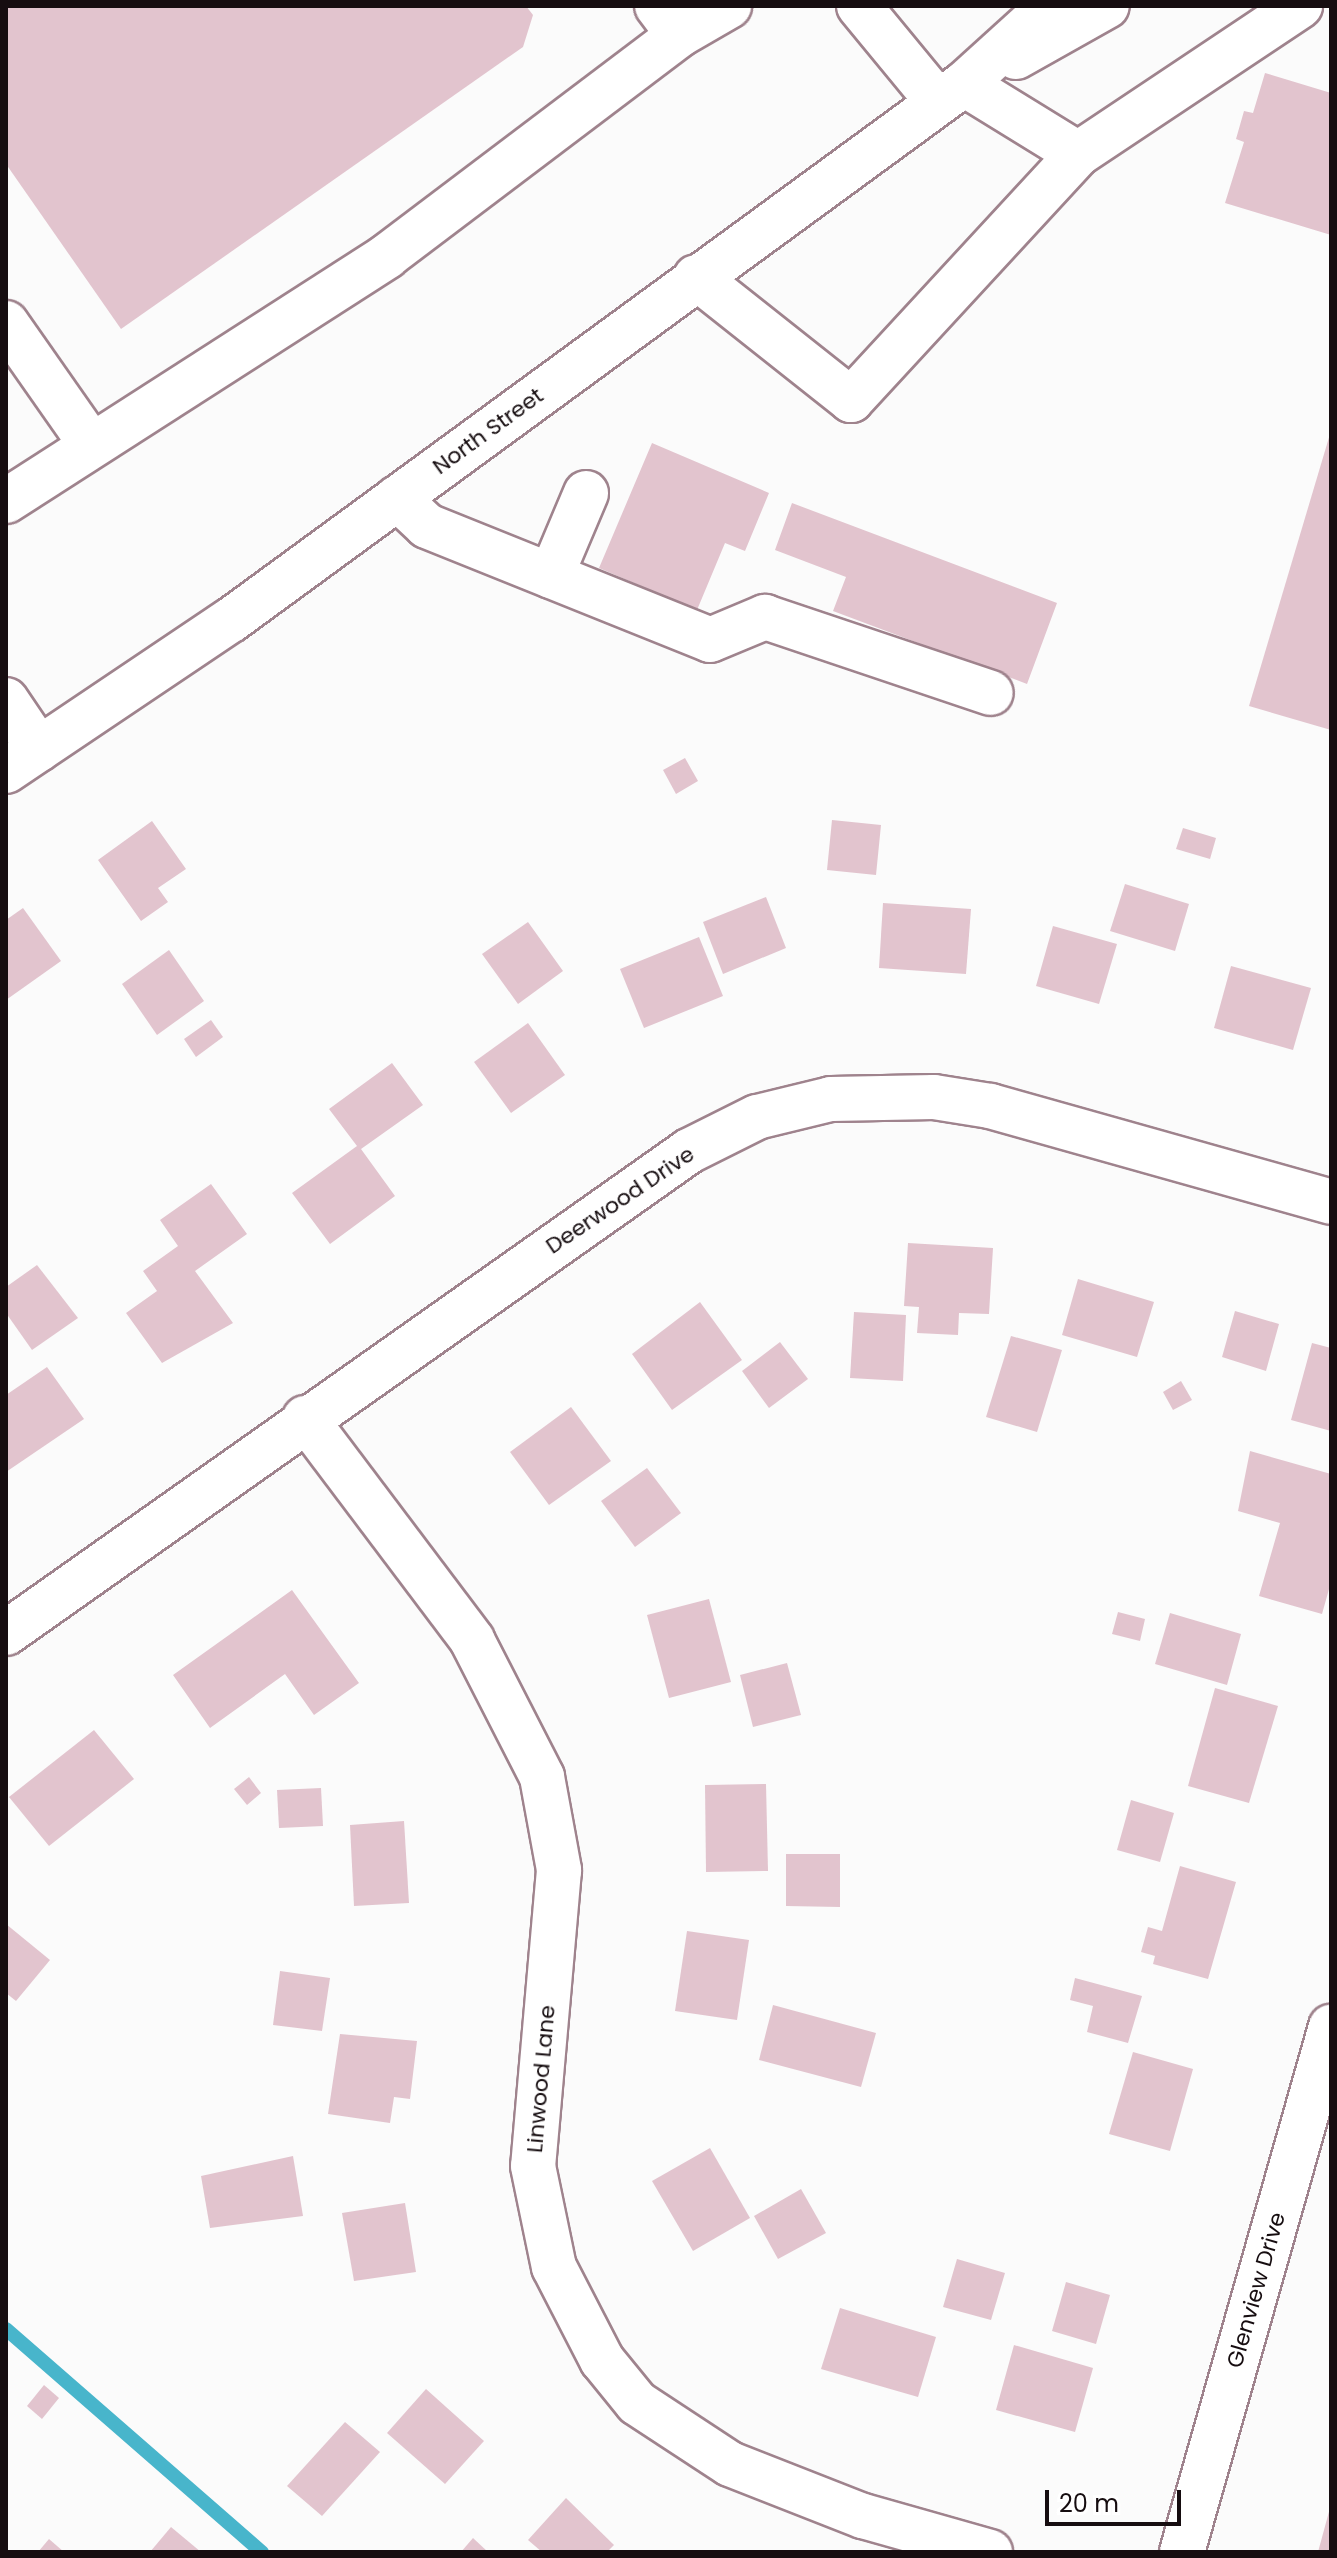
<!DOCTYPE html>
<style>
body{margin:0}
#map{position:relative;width:1337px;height:2558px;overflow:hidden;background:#fbfbfb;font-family:Poppins,sans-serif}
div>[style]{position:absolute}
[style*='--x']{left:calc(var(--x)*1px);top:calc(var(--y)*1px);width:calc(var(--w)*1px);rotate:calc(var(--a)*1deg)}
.stream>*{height:14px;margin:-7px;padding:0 7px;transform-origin:7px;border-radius:7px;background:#48b5cb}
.building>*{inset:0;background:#e2c4ce}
.roads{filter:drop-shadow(2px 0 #9f838d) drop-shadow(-2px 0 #9f838d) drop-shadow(0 2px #9f838d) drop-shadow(0 -2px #9f838d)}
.minor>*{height:44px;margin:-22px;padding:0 22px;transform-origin:22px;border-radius:22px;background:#fff}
span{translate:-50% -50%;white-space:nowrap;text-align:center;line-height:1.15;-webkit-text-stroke:7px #fff;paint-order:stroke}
.street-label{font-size:22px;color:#160d10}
.frame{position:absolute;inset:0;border:8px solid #160d10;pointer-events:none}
.scale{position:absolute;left:1045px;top:2490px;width:136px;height:36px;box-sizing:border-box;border:4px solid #160d10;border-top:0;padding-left:10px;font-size:24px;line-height:28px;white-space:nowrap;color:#160d10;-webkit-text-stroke:6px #fff;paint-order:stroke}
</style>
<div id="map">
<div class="stream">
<div style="--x:6;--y:2329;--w:340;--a:41.1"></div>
</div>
<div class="building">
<div style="clip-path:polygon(6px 6px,526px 6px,533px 15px,523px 47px,121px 329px,6px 164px)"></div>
<div style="clip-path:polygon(1265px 73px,1331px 93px,1331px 235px,1225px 203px,1244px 142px,1236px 139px,1244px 111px,1253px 113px)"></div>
<div style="clip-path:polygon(1330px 434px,1331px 435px,1331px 730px,1249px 706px)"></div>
<div style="clip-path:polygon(652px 443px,769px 493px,745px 551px,725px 543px,697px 610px,599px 568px)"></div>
<div style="clip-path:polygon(792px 503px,1057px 603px,1027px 684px,833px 611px,846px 577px,775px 550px)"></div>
<div style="clip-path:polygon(685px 758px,698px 781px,676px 794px,663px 770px)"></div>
<div style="clip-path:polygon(832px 820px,881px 825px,876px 875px,827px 870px)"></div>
<div style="clip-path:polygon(152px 821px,186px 869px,158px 888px,168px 902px,141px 921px,98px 860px)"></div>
<div style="clip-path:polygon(1183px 828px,1216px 838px,1210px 859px,1176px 849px)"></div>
<div style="clip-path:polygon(1125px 884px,1189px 904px,1175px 951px,1110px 931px)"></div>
<div style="clip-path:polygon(766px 897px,786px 948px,723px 974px,703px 922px)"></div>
<div style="clip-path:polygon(883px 903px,971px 909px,966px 974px,879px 968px)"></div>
<div style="clip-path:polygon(23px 908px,61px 961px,6px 1000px,6px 920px)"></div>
<div style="clip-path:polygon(528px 922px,563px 971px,518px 1004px,482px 954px)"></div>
<div style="clip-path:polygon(1053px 926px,1117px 944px,1099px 1004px,1036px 986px)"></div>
<div style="clip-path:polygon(699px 937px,723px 996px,644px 1028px,620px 969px)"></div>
<div style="clip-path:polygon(169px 950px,204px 1001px,157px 1035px,122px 984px)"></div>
<div style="clip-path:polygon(1231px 966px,1311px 988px,1293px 1050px,1214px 1028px)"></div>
<div style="clip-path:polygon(211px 1020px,223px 1037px,196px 1057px,184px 1039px)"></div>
<div style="clip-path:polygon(528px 1023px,565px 1075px,511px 1113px,474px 1062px)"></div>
<div style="clip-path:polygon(392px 1063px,423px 1105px,361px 1149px,395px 1196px,330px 1244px,292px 1193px,357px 1146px,329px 1109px)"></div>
<div style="clip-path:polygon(211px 1184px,247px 1234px,195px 1271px,233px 1323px,162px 1363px,126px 1313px,157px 1291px,143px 1271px,178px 1246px,160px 1220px)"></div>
<div style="clip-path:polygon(908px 1243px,993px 1248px,989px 1314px,959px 1313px,958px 1335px,917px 1333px,919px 1307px,904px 1306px)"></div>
<div style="clip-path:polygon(37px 1265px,78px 1318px,32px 1350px,6px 1313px,6px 1287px)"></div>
<div style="clip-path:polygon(1078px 1279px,1154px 1302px,1137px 1357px,1062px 1335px)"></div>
<div style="clip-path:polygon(700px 1302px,742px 1360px,672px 1410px,632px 1354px)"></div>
<div style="clip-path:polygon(1235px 1311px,1279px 1324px,1266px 1371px,1222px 1357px)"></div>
<div style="clip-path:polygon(854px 1312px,906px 1315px,903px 1381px,850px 1378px)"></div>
<div style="clip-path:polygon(1011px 1336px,1062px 1350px,1037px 1432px,986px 1417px)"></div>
<div style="clip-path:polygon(780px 1342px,808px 1379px,769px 1408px,742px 1371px)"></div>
<div style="clip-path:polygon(1312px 1343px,1331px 1348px,1331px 1431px,1291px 1420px)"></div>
<div style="clip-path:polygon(47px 1367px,84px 1419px,6px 1472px,6px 1395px)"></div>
<div style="clip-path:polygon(1181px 1381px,1192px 1400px,1173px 1410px,1163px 1392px)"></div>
<div style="clip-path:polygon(571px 1407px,611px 1461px,549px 1505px,510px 1452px)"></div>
<div style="clip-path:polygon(1250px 1451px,1331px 1474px,1331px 1582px,1322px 1614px,1259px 1596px,1280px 1523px,1238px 1511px)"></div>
<div style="clip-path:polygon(647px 1468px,681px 1513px,635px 1547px,601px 1501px)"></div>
<div style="clip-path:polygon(292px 1590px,359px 1683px,314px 1715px,285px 1674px,210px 1728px,173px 1675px)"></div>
<div style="clip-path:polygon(709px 1599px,731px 1682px,669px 1698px,647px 1615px)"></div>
<div style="clip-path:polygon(1118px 1612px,1145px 1619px,1140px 1641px,1112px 1634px)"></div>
<div style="clip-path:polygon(1170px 1613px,1241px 1634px,1227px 1685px,1155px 1664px)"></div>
<div style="clip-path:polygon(787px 1663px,801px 1715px,753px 1727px,740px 1675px)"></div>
<div style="clip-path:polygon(1215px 1688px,1278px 1706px,1249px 1803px,1188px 1786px)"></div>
<div style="clip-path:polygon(94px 1730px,134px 1779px,49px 1846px,9px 1797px)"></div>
<div style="clip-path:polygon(249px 1777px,261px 1793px,247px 1805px,234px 1789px)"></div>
<div style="clip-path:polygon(766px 1784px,768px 1871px,706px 1872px,705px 1785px)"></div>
<div style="clip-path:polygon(321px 1788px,323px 1826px,279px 1828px,277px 1790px)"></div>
<div style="clip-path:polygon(1131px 1800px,1174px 1813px,1160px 1862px,1117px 1850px)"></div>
<div style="clip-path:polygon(404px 1821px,409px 1903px,354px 1906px,350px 1825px)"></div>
<div style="clip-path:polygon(786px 1854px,840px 1854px,840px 1907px,786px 1906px)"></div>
<div style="clip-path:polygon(1180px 1866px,1236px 1882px,1208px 1979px,1153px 1964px,1155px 1956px,1141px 1952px,1148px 1927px,1162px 1931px)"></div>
<div style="clip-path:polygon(6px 1924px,50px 1960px,16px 2001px,6px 1993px)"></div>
<div style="clip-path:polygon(687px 1931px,749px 1940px,737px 2020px,675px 2011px)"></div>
<div style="clip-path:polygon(280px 1971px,330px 1978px,322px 2031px,273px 2025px)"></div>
<div style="clip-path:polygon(1075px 1978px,1142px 1996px,1128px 2043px,1087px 2032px,1093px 2006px,1070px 2000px)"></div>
<div style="clip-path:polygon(773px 2005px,876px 2033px,861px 2087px,759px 2060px)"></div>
<div style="clip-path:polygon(340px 2034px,417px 2041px,410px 2099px,394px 2097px,390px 2123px,328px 2114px)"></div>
<div style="clip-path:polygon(1133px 2052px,1193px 2069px,1170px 2151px,1109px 2134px)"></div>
<div style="clip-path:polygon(710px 2148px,750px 2218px,693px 2251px,652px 2181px)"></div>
<div style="clip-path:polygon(293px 2156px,303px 2216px,210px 2228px,201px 2176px)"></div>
<div style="clip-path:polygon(801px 2189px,826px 2233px,778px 2259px,754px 2216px)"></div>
<div style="clip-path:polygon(405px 2203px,416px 2272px,354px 2281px,342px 2213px)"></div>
<div style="clip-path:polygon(957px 2259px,1005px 2273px,991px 2320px,943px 2307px)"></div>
<div style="clip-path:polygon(1066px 2282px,1110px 2295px,1096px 2344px,1052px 2331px)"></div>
<div style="clip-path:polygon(840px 2308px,936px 2337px,918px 2397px,821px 2369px)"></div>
<div style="clip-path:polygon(1014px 2345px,1093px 2368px,1075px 2432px,996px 2410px)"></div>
<div style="clip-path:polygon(44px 2385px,59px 2398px,42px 2419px,27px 2406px)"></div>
<div style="clip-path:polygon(426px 2389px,484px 2441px,445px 2484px,387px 2433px)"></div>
<div style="clip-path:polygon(345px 2422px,380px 2452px,322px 2516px,287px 2486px)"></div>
<div style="clip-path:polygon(566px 2498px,614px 2545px,607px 2552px,542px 2552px,528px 2540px)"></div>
<div style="clip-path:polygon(1330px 2508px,1331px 2552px,1318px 2552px)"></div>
<div style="clip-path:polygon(171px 2527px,201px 2552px,150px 2552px)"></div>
<div style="clip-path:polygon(473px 2538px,488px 2552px,461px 2552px)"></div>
<div style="clip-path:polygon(49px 2539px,64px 2552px,38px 2552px)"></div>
</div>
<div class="roads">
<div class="minor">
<div style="--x:657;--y:6;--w:36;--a:53"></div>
<div style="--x:859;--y:6;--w:124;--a:50.5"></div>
<div style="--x:1016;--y:57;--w:104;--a:-29.3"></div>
<div style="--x:1078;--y:154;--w:267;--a:-33.7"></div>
<div style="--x:696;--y:277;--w:198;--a:38.4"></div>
<div style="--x:851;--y:400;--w:335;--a:-47.3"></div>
<div style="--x:1078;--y:154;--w:134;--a:-148.4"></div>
<div style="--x:6;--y:323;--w:146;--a:55"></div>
<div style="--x:397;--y:498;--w:41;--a:43"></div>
<div style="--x:427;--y:526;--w:305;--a:21.9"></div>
<div style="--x:710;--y:640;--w:60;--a:-22.7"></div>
<div style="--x:765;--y:617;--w:238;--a:18.6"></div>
<div style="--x:6;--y:501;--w:453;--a:-32.7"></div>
<div style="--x:387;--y:256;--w:366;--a:-37.1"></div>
<div style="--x:679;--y:35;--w:58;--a:-30.1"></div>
<div style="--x:551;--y:576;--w:90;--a:-67.1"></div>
<div style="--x:6;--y:700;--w:59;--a:56"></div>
<div style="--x:6;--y:771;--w:271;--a:-33.9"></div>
<div style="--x:231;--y:620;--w:908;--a:-36.18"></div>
<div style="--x:964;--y:84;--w:116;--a:-42.2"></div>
<div style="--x:305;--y:1418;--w:278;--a:53"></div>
<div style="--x:472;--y:1640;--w:154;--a:62.9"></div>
<div style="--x:542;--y:1777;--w:95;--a:79.6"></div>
<div style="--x:559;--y:1870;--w:297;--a:95"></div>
<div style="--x:533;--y:2166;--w:103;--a:78.3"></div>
<div style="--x:554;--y:2267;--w:105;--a:62.7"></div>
<div style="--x:602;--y:2360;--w:55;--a:50.9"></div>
<div style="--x:637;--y:2403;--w:111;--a:33.3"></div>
<div style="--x:730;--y:2464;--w:143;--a:21.4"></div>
<div style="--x:863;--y:2516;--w:132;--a:15.8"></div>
<div style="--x:6;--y:1633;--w:836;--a:-35.21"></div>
<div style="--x:689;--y:1151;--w:76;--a:-26.6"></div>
<div style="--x:757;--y:1117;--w:76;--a:-13.7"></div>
<div style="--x:831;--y:1099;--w:103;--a:-1.1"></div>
<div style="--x:934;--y:1097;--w:57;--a:9.1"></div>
<div style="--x:990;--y:1106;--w:354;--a:15.7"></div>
<div style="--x:1182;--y:2552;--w:546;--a:-74.16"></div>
</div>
</div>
<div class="street-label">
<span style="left:488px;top:431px;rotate:-36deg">North Street</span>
<span style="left:620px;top:1200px;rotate:-34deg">Deerwood Drive</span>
<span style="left:541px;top:2079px;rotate:-85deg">Linwood Lane</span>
<span style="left:1256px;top:2290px;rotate:-74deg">Glenview Drive</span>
</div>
<div class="frame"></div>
<div class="scale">20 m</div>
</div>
